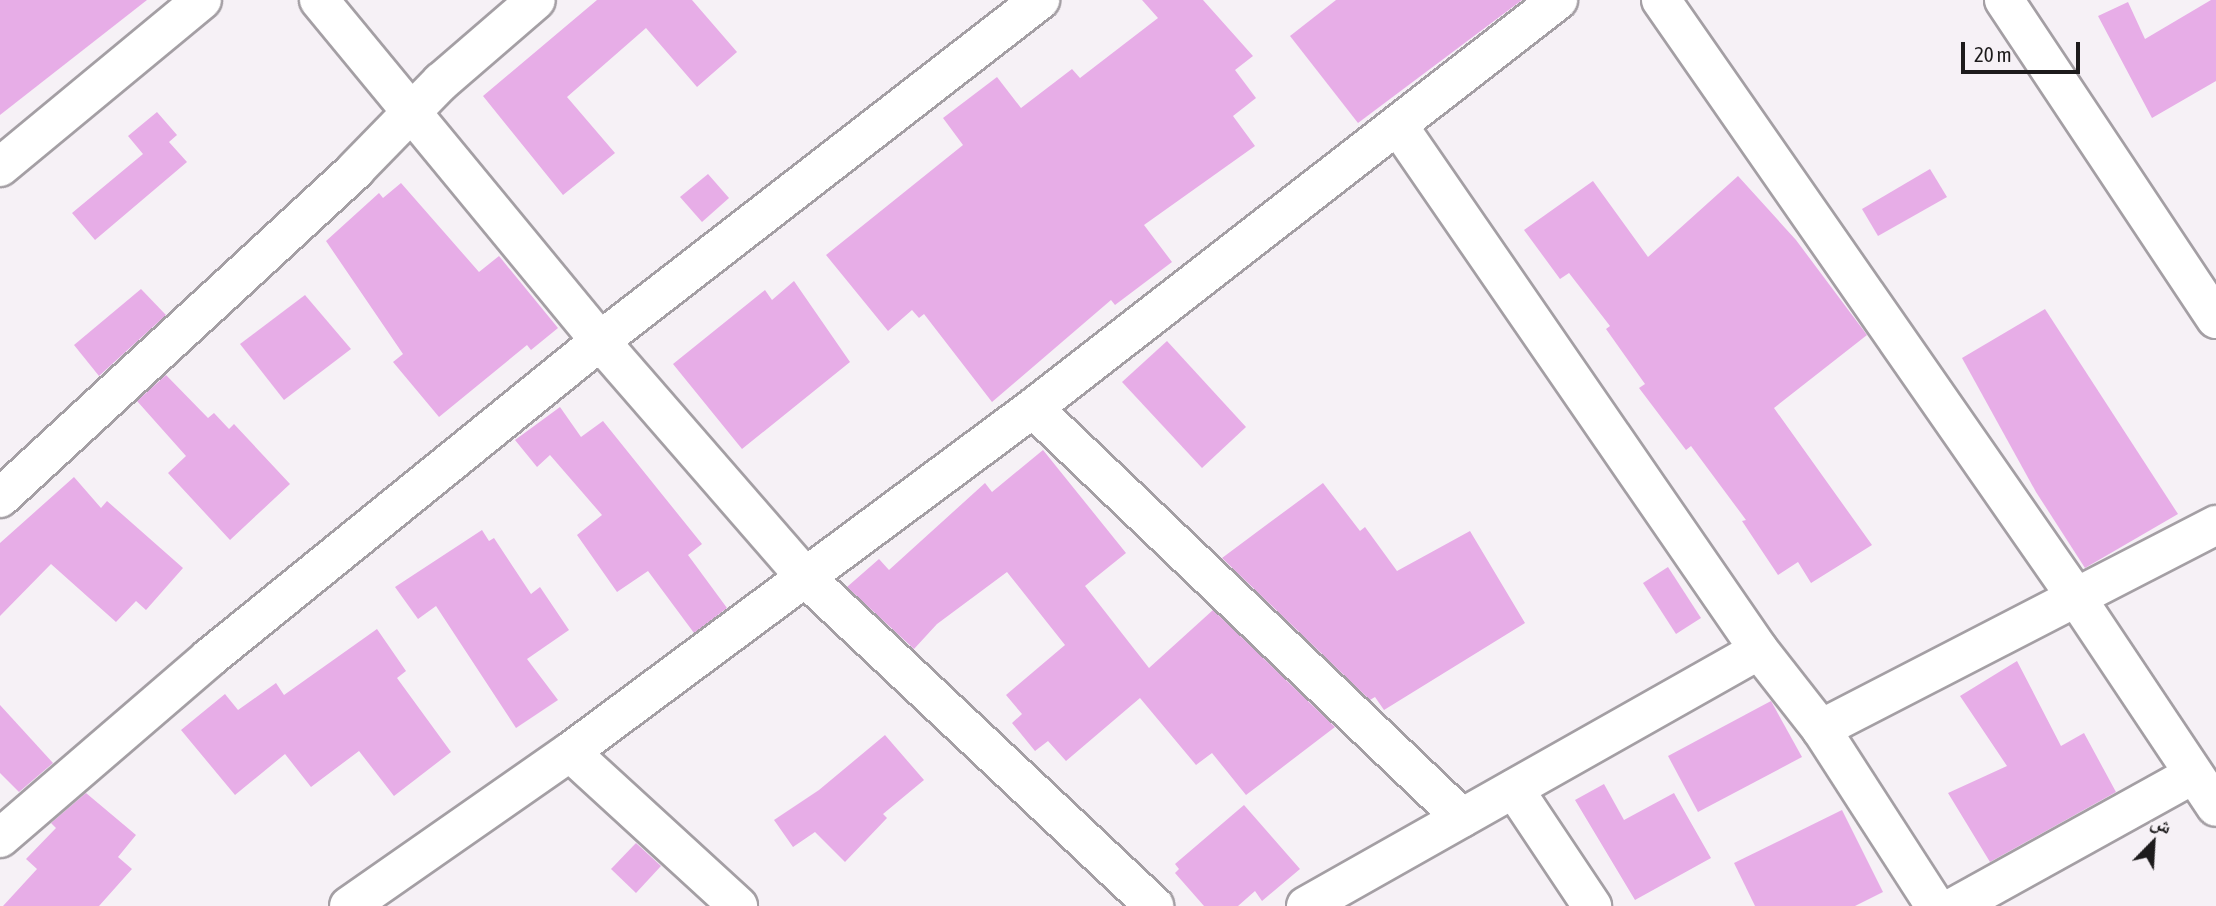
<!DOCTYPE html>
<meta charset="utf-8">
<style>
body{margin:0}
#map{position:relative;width:2216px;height:906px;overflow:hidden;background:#f6f1f6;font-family:"Asap Condensed","Noto Naskh Arabic",sans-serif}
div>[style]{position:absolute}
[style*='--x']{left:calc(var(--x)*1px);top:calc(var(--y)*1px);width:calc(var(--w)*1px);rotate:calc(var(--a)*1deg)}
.building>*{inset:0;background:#e7ade7}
.roads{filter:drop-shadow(2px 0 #a49fa4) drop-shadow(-2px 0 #a49fa4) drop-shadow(0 2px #a49fa4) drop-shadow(0 -2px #a49fa4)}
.street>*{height:38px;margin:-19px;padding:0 19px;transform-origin:19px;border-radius:19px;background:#fff}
span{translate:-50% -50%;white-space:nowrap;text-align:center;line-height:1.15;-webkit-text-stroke:5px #f6f1f6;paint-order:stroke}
.north{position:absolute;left:2118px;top:808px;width:70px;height:70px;-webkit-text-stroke:5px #f6f1f6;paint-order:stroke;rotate:24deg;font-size:19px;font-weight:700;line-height:28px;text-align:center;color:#1d1b1c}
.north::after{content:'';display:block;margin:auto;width:24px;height:32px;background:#1d1b1c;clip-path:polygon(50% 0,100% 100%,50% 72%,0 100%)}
.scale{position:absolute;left:1961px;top:42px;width:119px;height:32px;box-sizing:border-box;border:4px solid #1d1b1c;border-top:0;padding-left:9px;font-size:21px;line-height:24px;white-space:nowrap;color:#1d1b1c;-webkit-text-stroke:5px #f6f1f6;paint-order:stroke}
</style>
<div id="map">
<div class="building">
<div style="clip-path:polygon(0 0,147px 0,0 115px)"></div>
<div style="clip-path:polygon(597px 0,692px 0,737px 52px,697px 87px,646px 28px,567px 97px,615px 153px,563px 195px,483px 96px)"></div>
<div style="clip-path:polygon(1142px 0,1203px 0,1253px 56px,1235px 70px,1256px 98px,1233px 116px,1255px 146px,1144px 225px,1172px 262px,1115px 305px,1111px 300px,992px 402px,924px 314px,919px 318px,912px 310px,888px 331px,826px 255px,963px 145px,943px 118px,997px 77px,1021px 108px,1072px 69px,1080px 78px,1158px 18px)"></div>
<div style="clip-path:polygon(1336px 0,1522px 0,1358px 123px,1290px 36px)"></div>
<div style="clip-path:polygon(2211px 0,2216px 0,2216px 81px,2152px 118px,2098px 16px,2128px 2px,2145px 39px)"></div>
<div style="clip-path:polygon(157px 112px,177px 135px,169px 142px,187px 162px,95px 240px,72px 213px,143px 154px,128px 136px)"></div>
<div style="clip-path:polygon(1930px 169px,1947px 197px,1878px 236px,1862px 209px)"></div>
<div style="clip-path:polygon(708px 174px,729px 198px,702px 222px,680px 197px)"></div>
<div style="clip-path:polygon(1738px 176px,1796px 240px,1867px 335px,1774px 408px,1872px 545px,1811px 583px,1798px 562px,1778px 575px,1742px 521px,1746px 520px,1691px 446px,1686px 450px,1639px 388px,1645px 384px,1606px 329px,1610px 326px,1569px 273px,1560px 279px,1524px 230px,1593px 181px,1648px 257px)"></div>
<div style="clip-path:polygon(401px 183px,479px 272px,499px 256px,558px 328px,531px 350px,527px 345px,439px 417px,393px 362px,403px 354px,326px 241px,379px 193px,383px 198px)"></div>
<div style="clip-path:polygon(794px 281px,850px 362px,742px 449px,673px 364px,765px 290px,772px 300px)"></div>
<div style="clip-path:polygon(141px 289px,166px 315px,99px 376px,74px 345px)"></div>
<div style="clip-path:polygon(305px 295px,351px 349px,284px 400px,240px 344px)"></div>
<div style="clip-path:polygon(2045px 309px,2178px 514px,2085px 568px,2036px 492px,1962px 358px)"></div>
<div style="clip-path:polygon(1167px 341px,1246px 427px,1202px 468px,1122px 382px)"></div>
<div style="clip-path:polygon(166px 375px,208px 418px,214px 413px,229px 429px,234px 424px,290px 484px,230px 540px,168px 473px,186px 456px,137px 401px)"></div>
<div style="clip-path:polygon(560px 407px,581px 437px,603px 421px,702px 544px,688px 555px,727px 608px,694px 633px,648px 571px,617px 592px,577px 535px,602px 515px,550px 455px,537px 467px,515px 440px)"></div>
<div style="clip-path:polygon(1043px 450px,1126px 553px,1085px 586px,1149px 668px,1213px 610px,1335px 727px,1246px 795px,1212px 753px,1196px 765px,1140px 698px,1066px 761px,1048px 741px,1035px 751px,1012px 723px,1022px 714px,1006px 695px,1065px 645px,1007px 572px,937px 624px,914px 649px,847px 587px,879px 559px,889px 570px,985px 483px,992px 492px)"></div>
<div style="clip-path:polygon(74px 477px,101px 508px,107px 501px,183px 568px,146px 610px,136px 601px,116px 622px,51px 564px,0 616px,0 543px)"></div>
<div style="clip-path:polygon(1323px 483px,1360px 531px,1365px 527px,1397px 571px,1470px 531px,1525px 623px,1384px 710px,1375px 697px,1370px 700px,1222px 558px)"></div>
<div style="clip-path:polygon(482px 530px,489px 541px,494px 538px,531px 594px,540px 587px,569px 630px,527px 659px,558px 700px,516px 728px,436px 606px,418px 619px,395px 587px)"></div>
<div style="clip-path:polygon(1668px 567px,1701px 618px,1676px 634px,1643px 583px)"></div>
<div style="clip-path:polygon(377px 629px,406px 671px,397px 678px,451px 752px,394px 796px,359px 751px,311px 787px,285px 754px,235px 795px,181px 730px,225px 694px,238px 710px,276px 683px,284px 695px)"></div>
<div style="clip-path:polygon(2017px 661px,2061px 746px,2084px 733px,2116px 792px,1990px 862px,1948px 793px,2007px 766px,1960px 696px)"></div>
<div style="clip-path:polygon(1771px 701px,1802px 757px,1698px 812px,1668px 756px)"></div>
<div style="clip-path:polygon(0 705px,53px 763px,19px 792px,0 773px)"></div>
<div style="clip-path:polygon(885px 735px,924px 780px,883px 814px,887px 818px,845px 862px,815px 832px,793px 847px,774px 820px,819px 790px)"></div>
<div style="clip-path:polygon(1604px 784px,1624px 820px,1674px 793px,1711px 858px,1635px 900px,1575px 800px)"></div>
<div style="clip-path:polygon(86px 793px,136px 835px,118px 857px,132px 869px,99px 906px,3px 906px,37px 869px,26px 859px,56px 828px,51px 823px)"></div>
<div style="clip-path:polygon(1244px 805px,1300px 869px,1262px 901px,1255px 891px,1238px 906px,1204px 906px,1175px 873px,1179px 869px,1175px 864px)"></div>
<div style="clip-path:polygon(1842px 810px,1883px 892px,1855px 906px,1755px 906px,1734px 863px)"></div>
<div style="clip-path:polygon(636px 843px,661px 866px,636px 893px,611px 869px)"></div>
</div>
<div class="roads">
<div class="street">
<div style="--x:319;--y:0;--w:442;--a:50.5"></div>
<div style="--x:600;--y:341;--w:313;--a:49"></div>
<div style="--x:805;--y:577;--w:480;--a:43.3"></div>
<div style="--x:1661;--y:0;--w:727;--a:55.2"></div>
<div style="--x:2076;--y:597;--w:252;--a:56.3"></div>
<div style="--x:2004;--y:0;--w:383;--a:56.4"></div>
<div style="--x:1399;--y:127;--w:635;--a:55.46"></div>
<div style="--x:1759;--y:650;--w:100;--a:51.9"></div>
<div style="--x:1821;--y:729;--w:211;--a:57.2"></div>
<div style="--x:0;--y:167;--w:262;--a:-39.6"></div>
<div style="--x:1033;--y:408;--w:593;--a:43.7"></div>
<div style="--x:0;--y:498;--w:485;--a:-42.7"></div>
<div style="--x:356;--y:169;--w:122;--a:-45.7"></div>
<div style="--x:441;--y:82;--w:125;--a:-40.8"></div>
<div style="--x:1821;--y:729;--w:445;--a:-27.3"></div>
<div style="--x:570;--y:752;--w:228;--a:42.5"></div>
<div style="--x:1514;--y:789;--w:141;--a:56.3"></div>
<div style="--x:0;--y:838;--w:276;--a:-40.7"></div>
<div style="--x:209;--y:658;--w:503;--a:-39.03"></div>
<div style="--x:600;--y:341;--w:557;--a:-37.78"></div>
<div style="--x:349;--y:906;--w:269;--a:-34.9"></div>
<div style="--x:570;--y:752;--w:577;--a:-36.61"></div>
<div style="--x:1033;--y:408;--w:665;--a:-37.85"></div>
<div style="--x:1306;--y:906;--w:520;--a:-29.47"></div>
<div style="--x:1956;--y:906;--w:270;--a:-29"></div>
</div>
</div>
<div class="north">ش</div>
<div class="scale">20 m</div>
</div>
